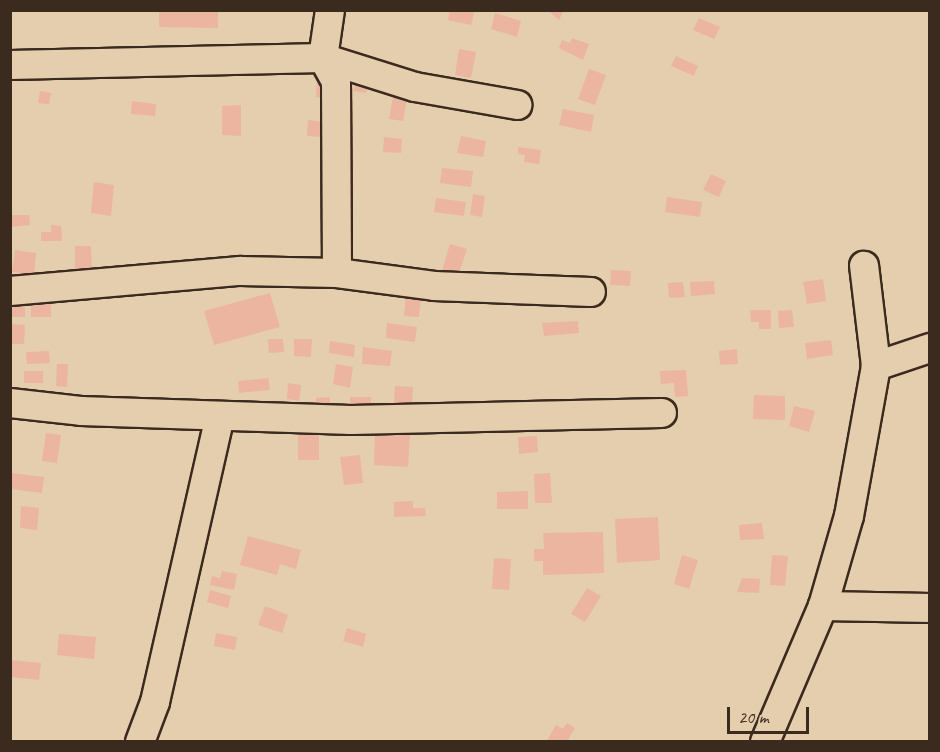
<!DOCTYPE html>
<style>
body{margin:0}
#map{position:relative;width:940px;height:752px;overflow:hidden;background:#e5ceae;font-family:Caveat,sans-serif}
div>[style]{position:absolute}
[style*='--x']{left:calc(var(--x)*1px);top:calc(var(--y)*1px);width:calc(var(--w)*1px);rotate:calc(var(--a)*1deg)}
.building>*{inset:0;background:#ebb5a0}
.roads{filter:drop-shadow(2px 0 #3b2a1e) drop-shadow(-2px 0 #3b2a1e) drop-shadow(0 2px #3b2a1e) drop-shadow(0 -2px #3b2a1e)}
.minor>*{height:28px;margin:-14px;padding:0 14px;transform-origin:14px;border-radius:14px;background:#e5ceae}
span{translate:-50% -50%;white-space:nowrap;text-align:center;line-height:1.15;-webkit-text-stroke:4.5px #e5ceae;paint-order:stroke}
.frame{position:absolute;inset:0;border:12px solid #3b2a1e;pointer-events:none}
.scale{position:absolute;left:727px;top:707px;width:82px;height:27px;box-sizing:border-box;border:3px solid #3b2a1e;border-top:0;padding-left:8px;font-size:18px;line-height:21px;white-space:nowrap;color:#3b2a1e;-webkit-text-stroke:4px #e5ceae;paint-order:stroke}
</style>
<div id="map">
<div class="building">
<div style="clip-path:polygon(159px 10px,218px 10px,218px 28px,159px 27px)"></div>
<div style="clip-path:polygon(450px 10px,475px 10px,471px 25px,448px 20px)"></div>
<div style="clip-path:polygon(547px 10px,564px 10px,559px 20px)"></div>
<div style="clip-path:polygon(495px 13px,521px 21px,517px 37px,491px 29px)"></div>
<div style="clip-path:polygon(699px 18px,720px 27px,714px 39px,693px 30px)"></div>
<div style="clip-path:polygon(572px 38px,589px 44px,583px 60px,559px 48px,562px 40px,570px 43px)"></div>
<div style="clip-path:polygon(459px 49px,476px 52px,471px 78px,455px 75px)"></div>
<div style="clip-path:polygon(676px 56px,698px 66px,694px 76px,671px 66px)"></div>
<div style="clip-path:polygon(589px 69px,606px 75px,595px 105px,578px 99px)"></div>
<div style="clip-path:polygon(317px 79px,326px 79px,326px 98px,316px 97px)"></div>
<div style="clip-path:polygon(356px 80px,368px 83px,366px 93px,353px 91px)"></div>
<div style="clip-path:polygon(40px 91px,51px 93px,49px 104px,38px 103px)"></div>
<div style="clip-path:polygon(393px 97px,407px 100px,403px 121px,389px 119px)"></div>
<div style="clip-path:polygon(132px 101px,156px 104px,155px 116px,131px 114px)"></div>
<div style="clip-path:polygon(241px 105px,241px 136px,222px 135px,222px 106px)"></div>
<div style="clip-path:polygon(563px 109px,594px 115px,591px 132px,559px 125px)"></div>
<div style="clip-path:polygon(308px 120px,325px 122px,323px 137px,307px 136px)"></div>
<div style="clip-path:polygon(461px 136px,486px 141px,483px 157px,457px 153px)"></div>
<div style="clip-path:polygon(384px 137px,402px 139px,401px 153px,383px 152px)"></div>
<div style="clip-path:polygon(518px 147px,541px 150px,539px 164px,524px 162px,525px 155px,518px 154px)"></div>
<div style="clip-path:polygon(442px 168px,473px 171px,471px 187px,440px 183px)"></div>
<div style="clip-path:polygon(711px 174px,726px 181px,719px 197px,703px 190px)"></div>
<div style="clip-path:polygon(94px 182px,114px 185px,111px 216px,91px 213px)"></div>
<div style="clip-path:polygon(473px 194px,485px 196px,482px 217px,470px 215px)"></div>
<div style="clip-path:polygon(667px 197px,702px 202px,700px 217px,665px 212px)"></div>
<div style="clip-path:polygon(436px 198px,466px 202px,464px 216px,434px 212px)"></div>
<div style="clip-path:polygon(10px 215px,29px 215px,30px 225px,11px 227px)"></div>
<div style="clip-path:polygon(51px 225px,61px 226px,62px 241px,41px 241px,41px 232px,51px 232px)"></div>
<div style="clip-path:polygon(450px 244px,467px 249px,457px 279px,441px 274px)"></div>
<div style="clip-path:polygon(75px 246px,91px 246px,92px 272px,75px 273px)"></div>
<div style="clip-path:polygon(15px 250px,36px 253px,34px 275px,12px 272px)"></div>
<div style="clip-path:polygon(611px 270px,631px 271px,630px 286px,610px 285px)"></div>
<div style="clip-path:polygon(823px 279px,826px 301px,807px 304px,803px 282px)"></div>
<div style="clip-path:polygon(714px 281px,715px 294px,691px 296px,690px 282px)"></div>
<div style="clip-path:polygon(683px 282px,685px 297px,669px 298px,668px 283px)"></div>
<div style="clip-path:polygon(270px 293px,280px 327px,214px 345px,204px 311px)"></div>
<div style="clip-path:polygon(406px 296px,421px 297px,419px 317px,404px 316px)"></div>
<div style="clip-path:polygon(51px 299px,51px 317px,31px 317px,31px 300px)"></div>
<div style="clip-path:polygon(10px 301px,25px 301px,25px 317px,10px 317px)"></div>
<div style="clip-path:polygon(750px 310px,771px 310px,771px 329px,759px 329px,759px 322px,751px 322px)"></div>
<div style="clip-path:polygon(792px 310px,794px 327px,779px 328px,778px 311px)"></div>
<div style="clip-path:polygon(578px 321px,579px 333px,544px 336px,542px 323px)"></div>
<div style="clip-path:polygon(387px 323px,417px 327px,415px 342px,386px 338px)"></div>
<div style="clip-path:polygon(10px 324px,25px 325px,24px 344px,10px 344px)"></div>
<div style="clip-path:polygon(268px 339px,283px 339px,284px 352px,269px 353px)"></div>
<div style="clip-path:polygon(294px 339px,312px 339px,311px 357px,294px 356px)"></div>
<div style="clip-path:polygon(831px 340px,833px 355px,807px 359px,805px 343px)"></div>
<div style="clip-path:polygon(330px 341px,355px 345px,354px 357px,329px 353px)"></div>
<div style="clip-path:polygon(363px 347px,392px 351px,390px 366px,362px 364px)"></div>
<div style="clip-path:polygon(737px 349px,738px 364px,720px 365px,719px 351px)"></div>
<div style="clip-path:polygon(49px 351px,50px 363px,27px 364px,26px 352px)"></div>
<div style="clip-path:polygon(57px 364px,68px 364px,67px 387px,56px 386px)"></div>
<div style="clip-path:polygon(336px 364px,353px 367px,350px 388px,333px 384px)"></div>
<div style="clip-path:polygon(686px 370px,688px 396px,675px 397px,674px 383px,661px 384px,660px 371px)"></div>
<div style="clip-path:polygon(24px 371px,43px 371px,43px 383px,24px 383px)"></div>
<div style="clip-path:polygon(268px 378px,270px 390px,239px 393px,238px 381px)"></div>
<div style="clip-path:polygon(288px 383px,301px 385px,299px 401px,287px 399px)"></div>
<div style="clip-path:polygon(395px 386px,413px 387px,412px 406px,394px 404px)"></div>
<div style="clip-path:polygon(754px 395px,785px 396px,785px 420px,753px 419px)"></div>
<div style="clip-path:polygon(330px 397px,330px 404px,316px 404px,316px 398px)"></div>
<div style="clip-path:polygon(350px 397px,371px 397px,371px 408px,350px 408px)"></div>
<div style="clip-path:polygon(794px 406px,815px 411px,809px 432px,789px 426px)"></div>
<div style="clip-path:polygon(375px 432px,410px 434px,408px 467px,374px 465px)"></div>
<div style="clip-path:polygon(46px 433px,61px 435px,57px 463px,42px 461px)"></div>
<div style="clip-path:polygon(298px 435px,319px 435px,319px 460px,298px 460px)"></div>
<div style="clip-path:polygon(537px 436px,538px 452px,519px 454px,518px 437px)"></div>
<div style="clip-path:polygon(360px 455px,363px 483px,344px 485px,340px 457px)"></div>
<div style="clip-path:polygon(12px 473px,44px 477px,42px 493px,10px 489px)"></div>
<div style="clip-path:polygon(550px 473px,552px 503px,535px 503px,534px 474px)"></div>
<div style="clip-path:polygon(528px 491px,528px 509px,497px 509px,497px 492px)"></div>
<div style="clip-path:polygon(413px 501px,413px 508px,425px 508px,426px 516px,394px 517px,394px 502px)"></div>
<div style="clip-path:polygon(21px 506px,39px 508px,37px 530px,20px 528px)"></div>
<div style="clip-path:polygon(658px 517px,660px 560px,617px 563px,615px 519px)"></div>
<div style="clip-path:polygon(762px 523px,764px 539px,740px 540px,739px 525px)"></div>
<div style="clip-path:polygon(603px 532px,604px 573px,543px 575px,543px 561px,534px 561px,534px 549px,544px 549px,543px 533px)"></div>
<div style="clip-path:polygon(248px 536px,301px 550px,296px 569px,280px 564px,277px 575px,240px 565px)"></div>
<div style="clip-path:polygon(682px 555px,698px 560px,689px 589px,674px 584px)"></div>
<div style="clip-path:polygon(772px 555px,788px 556px,785px 586px,770px 585px)"></div>
<div style="clip-path:polygon(494px 558px,511px 559px,509px 590px,492px 589px)"></div>
<div style="clip-path:polygon(222px 571px,237px 574px,234px 590px,210px 585px,212px 576px,220px 578px)"></div>
<div style="clip-path:polygon(742px 578px,760px 579px,759px 593px,737px 592px)"></div>
<div style="clip-path:polygon(587px 588px,601px 596px,585px 622px,571px 614px)"></div>
<div style="clip-path:polygon(210px 590px,231px 596px,228px 608px,207px 602px)"></div>
<div style="clip-path:polygon(265px 606px,288px 615px,282px 633px,258px 625px)"></div>
<div style="clip-path:polygon(347px 628px,366px 634px,363px 647px,343px 641px)"></div>
<div style="clip-path:polygon(216px 633px,237px 637px,235px 650px,214px 646px)"></div>
<div style="clip-path:polygon(59px 634px,96px 637px,94px 659px,57px 655px)"></div>
<div style="clip-path:polygon(10px 660px,41px 663px,39px 680px,10px 677px)"></div>
<div style="clip-path:polygon(567px 723px,575px 728px,567px 742px,546px 742px,556px 725px,563px 729px)"></div>
</div>
<div class="roads">
<div class="minor">
<div style="--x:330;--y:10;--w:49;--a:98.3"></div>
<div style="--x:323;--y:58;--w:96;--a:17.5"></div>
<div style="--x:415;--y:87;--w:104;--a:10"></div>
<div style="--x:10;--y:65;--w:313;--a:-1.3"></div>
<div style="--x:323;--y:58;--w:26;--a:61"></div>
<div style="--x:336;--y:81;--w:192;--a:89.7"></div>
<div style="--x:10;--y:291;--w:231;--a:-5"></div>
<div style="--x:240;--y:271;--w:97;--a:1.2"></div>
<div style="--x:337;--y:273;--w:98;--a:7.6"></div>
<div style="--x:434;--y:286;--w:157;--a:2.2"></div>
<div style="--x:876;--y:366;--w:57;--a:-18.4"></div>
<div style="--x:10;--y:403;--w:71;--a:6.4"></div>
<div style="--x:81;--y:411;--w:270;--a:1.9"></div>
<div style="--x:351;--y:420;--w:311;--a:-1.3"></div>
<div style="--x:823;--y:606;--w:107;--a:1.1"></div>
<div style="--x:140;--y:742;--w:43;--a:-69.4"></div>
<div style="--x:155;--y:702;--w:292;--a:-77.2"></div>
<div style="--x:765;--y:742;--w:148;--a:-66.9"></div>
<div style="--x:823;--y:606;--w:94;--a:-73.9"></div>
<div style="--x:849;--y:516;--w:152;--a:-79.8"></div>
<div style="--x:876;--y:366;--w:101;--a:-96.8"></div>
</div>
</div>
<div class="frame"></div>
<div class="scale">20 m</div>
</div>
